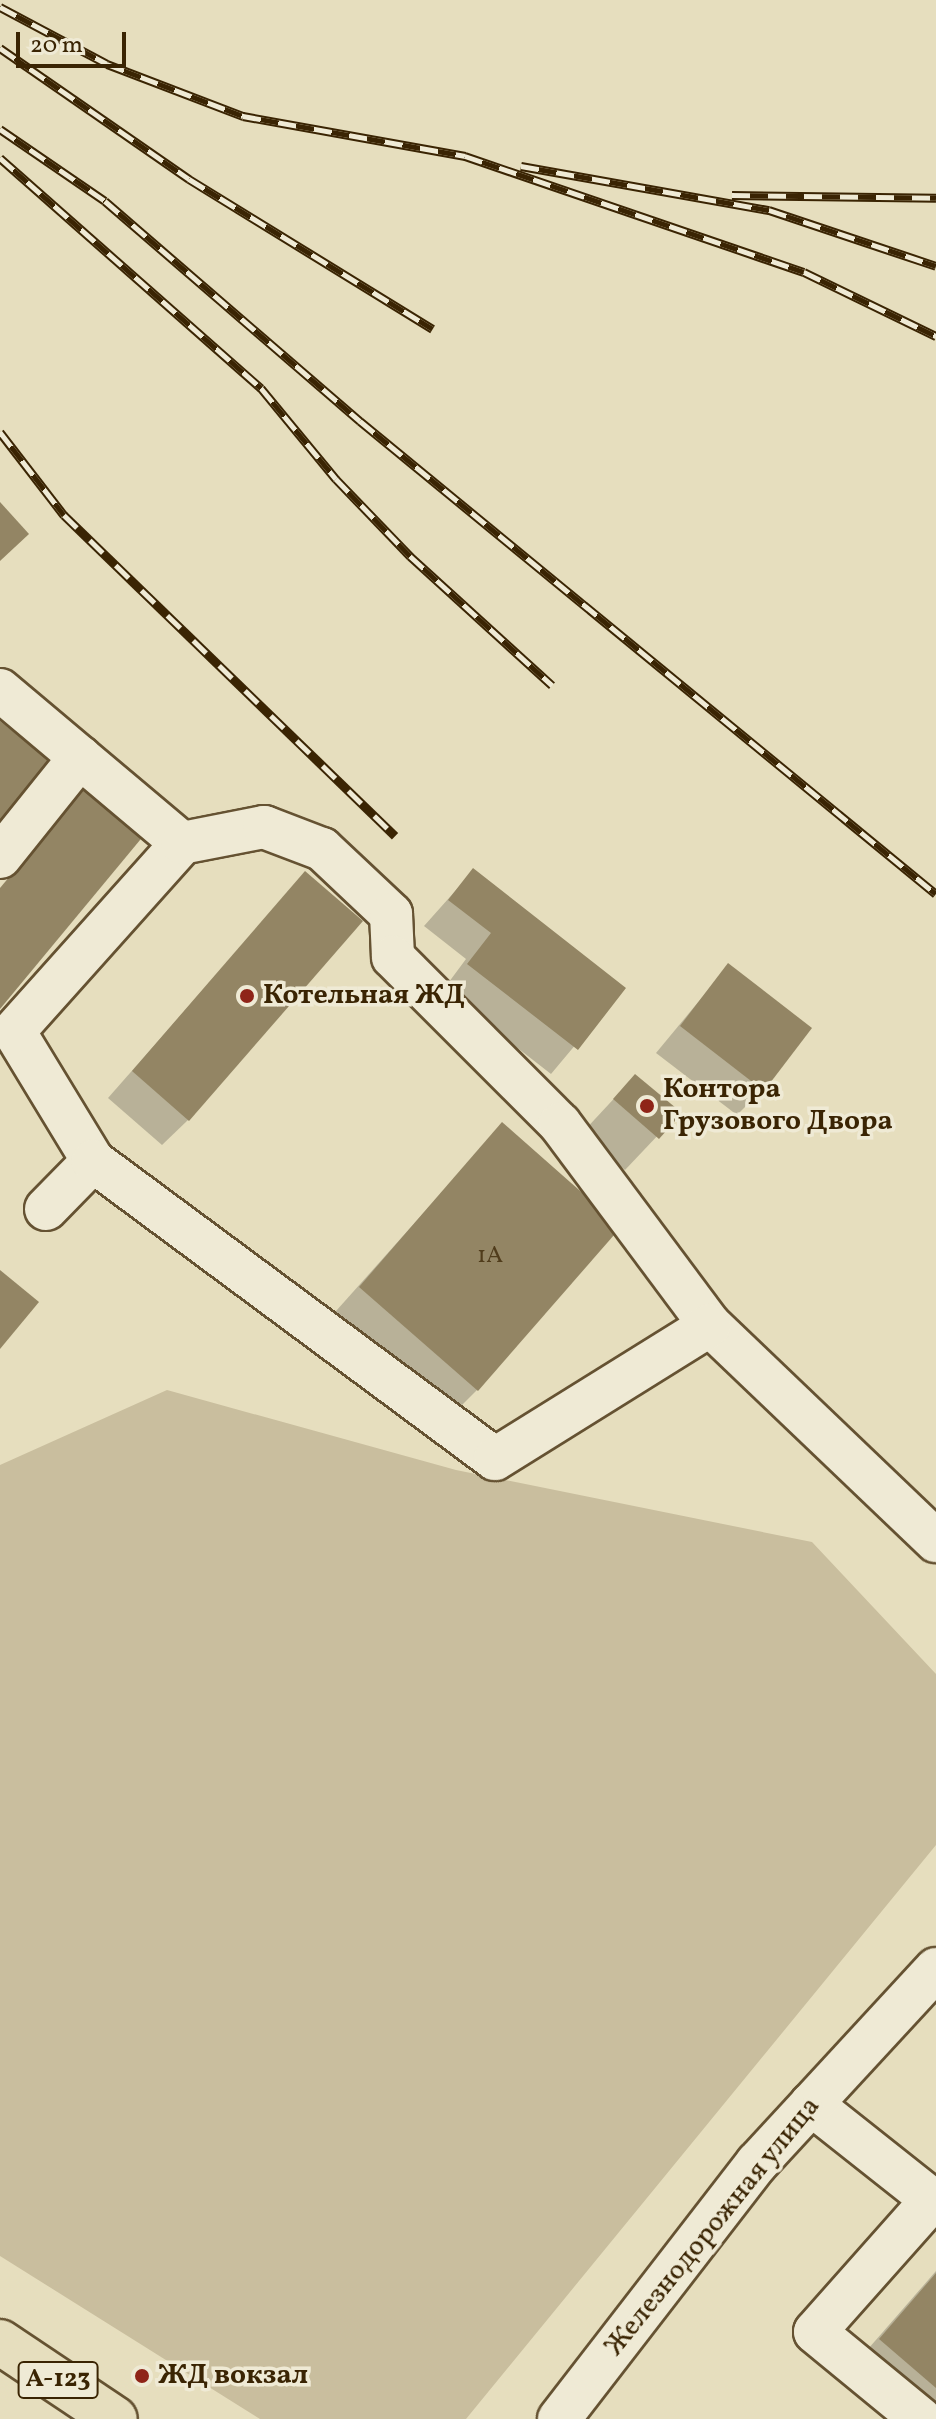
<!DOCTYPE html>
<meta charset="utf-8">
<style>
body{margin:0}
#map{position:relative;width:936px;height:2419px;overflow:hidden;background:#e6debe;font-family:Vollkorn,serif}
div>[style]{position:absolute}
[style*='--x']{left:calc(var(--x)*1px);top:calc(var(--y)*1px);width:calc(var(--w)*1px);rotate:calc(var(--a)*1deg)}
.green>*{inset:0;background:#c9be9e}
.shadow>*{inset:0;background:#0003}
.building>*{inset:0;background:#938564}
.roads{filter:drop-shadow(2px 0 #655232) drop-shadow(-2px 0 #655232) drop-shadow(0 2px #655232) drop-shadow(0 -2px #655232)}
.minor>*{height:42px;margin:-21px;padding:0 21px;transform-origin:21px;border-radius:21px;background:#efead5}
.major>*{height:44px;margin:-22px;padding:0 22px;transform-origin:22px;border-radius:22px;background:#e6debe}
.rail>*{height:9px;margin-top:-4.5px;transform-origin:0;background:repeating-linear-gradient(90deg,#efead5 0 18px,#3a2403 0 36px);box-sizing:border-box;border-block:2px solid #3a2403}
.dots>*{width:22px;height:22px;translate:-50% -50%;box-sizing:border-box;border:4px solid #efead5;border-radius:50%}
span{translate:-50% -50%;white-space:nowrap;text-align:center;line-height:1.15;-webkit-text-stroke:7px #efead5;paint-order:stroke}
.number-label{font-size:24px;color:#503c1b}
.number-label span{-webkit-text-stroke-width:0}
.shield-label span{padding:2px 6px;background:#efead5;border:2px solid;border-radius:6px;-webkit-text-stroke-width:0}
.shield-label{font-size:26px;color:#3a2403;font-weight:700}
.poi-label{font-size:28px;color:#3a2403;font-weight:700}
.left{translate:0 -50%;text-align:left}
.street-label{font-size:28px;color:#3a2403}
.scale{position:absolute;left:16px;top:32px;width:110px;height:36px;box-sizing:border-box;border:4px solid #3a2403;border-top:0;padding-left:10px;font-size:24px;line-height:28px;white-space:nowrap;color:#3a2403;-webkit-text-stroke:6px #efead5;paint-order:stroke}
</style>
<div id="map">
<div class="green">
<div style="clip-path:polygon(167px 1390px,456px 1470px,812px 1542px,936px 1674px,936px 1845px,466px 2419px,260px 2419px,0 2256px,0 1465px)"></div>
</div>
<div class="shadow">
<div style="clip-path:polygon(473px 871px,623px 988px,551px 1074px,443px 990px,466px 959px,424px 926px)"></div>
<div style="clip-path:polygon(305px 874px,188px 1120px,162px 1145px,108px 1098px)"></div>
<div style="clip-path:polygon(728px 966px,763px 1089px,737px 1115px,656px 1053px)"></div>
<div style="clip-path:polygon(635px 1076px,679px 1113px,625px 1170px,582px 1133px)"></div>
<div style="clip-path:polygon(502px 1125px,477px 1390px,445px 1422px,328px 1320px)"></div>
<div style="clip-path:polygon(936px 2271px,936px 2419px,848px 2372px)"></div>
</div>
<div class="building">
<div style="clip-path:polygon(0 502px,29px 534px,0 561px)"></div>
<div style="clip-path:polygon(0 721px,51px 762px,0 825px)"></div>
<div style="clip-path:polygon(86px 785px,145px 834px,0 1009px,0 888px)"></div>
<div style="clip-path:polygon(473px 868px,626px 988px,578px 1050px,467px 964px,491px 933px,448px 900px)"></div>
<div style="clip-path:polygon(305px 871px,363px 921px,189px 1121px,132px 1071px)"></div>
<div style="clip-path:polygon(728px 963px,812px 1028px,764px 1091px,680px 1026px)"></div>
<div style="clip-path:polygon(635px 1074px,682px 1113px,659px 1139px,613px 1099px)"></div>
<div style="clip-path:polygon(502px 1122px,621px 1227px,478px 1391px,359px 1287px)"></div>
<div style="clip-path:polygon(0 1270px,39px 1302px,0 1349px)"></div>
<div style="clip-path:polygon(936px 2273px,936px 2388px,879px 2339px)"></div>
</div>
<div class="roads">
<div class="minor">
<div style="--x:0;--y:690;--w:238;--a:40.1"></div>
<div style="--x:0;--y:857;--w:128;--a:-51.3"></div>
<div style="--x:93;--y:1161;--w:152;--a:-121.3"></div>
<div style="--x:14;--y:1031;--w:252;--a:-48.2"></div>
<div style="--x:182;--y:843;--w:84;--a:-11"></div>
<div style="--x:264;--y:827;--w:62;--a:20.8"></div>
<div style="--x:322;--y:849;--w:95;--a:43.3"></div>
<div style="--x:391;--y:914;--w:43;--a:87.3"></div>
<div style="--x:393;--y:957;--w:236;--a:45"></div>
<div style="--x:560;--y:1124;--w:251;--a:53.3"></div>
<div style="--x:710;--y:1325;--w:313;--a:43.7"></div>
<div style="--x:46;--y:1209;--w:67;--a:-45.6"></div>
<div style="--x:93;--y:1161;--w:500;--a:36.55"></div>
<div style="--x:495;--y:1459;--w:253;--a:-31.9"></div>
<div style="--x:811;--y:2104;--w:154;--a:38.4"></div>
<div style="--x:932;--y:2200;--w:176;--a:131.6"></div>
<div style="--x:815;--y:2332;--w:137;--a:39.4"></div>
<div style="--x:559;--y:2419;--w:324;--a:-52.3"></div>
<div style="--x:757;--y:2163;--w:264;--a:-47.3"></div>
</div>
<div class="major">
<div style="--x:0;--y:2342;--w:138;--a:33.8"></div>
</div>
</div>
<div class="rail">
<div style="--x:0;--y:7;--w:121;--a:28"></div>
<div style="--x:107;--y:64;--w:146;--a:20.9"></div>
<div style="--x:243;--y:116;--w:226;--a:10.2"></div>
<div style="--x:465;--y:156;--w:358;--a:18.9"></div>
<div style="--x:804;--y:272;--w:147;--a:25.9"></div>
<div style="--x:0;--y:48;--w:230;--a:34.7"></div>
<div style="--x:189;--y:179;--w:286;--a:31.6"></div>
<div style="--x:0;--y:129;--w:127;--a:34.4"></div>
<div style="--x:105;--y:201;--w:337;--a:40.8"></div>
<div style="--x:360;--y:421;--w:745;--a:39.39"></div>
<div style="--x:0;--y:158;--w:348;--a:41.4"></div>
<div style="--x:261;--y:388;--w:118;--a:50.5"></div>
<div style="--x:336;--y:479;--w:107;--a:46.1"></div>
<div style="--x:410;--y:556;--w:192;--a:42.3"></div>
<div style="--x:521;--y:166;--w:252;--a:10.1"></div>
<div style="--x:769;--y:210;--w:176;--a:18.5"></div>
<div style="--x:732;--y:195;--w:204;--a:0.8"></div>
<div style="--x:0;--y:432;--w:105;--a:52.4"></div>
<div style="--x:64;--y:515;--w:461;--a:44.1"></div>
</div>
<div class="dots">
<div style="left:247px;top:996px;background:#8f2418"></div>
<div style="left:647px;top:1106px;background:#8f2418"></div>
<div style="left:142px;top:2376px;background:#8f2418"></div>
</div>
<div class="number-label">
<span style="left:490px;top:1257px">1А</span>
</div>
<div class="shield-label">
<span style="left:58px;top:2380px">А-123</span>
</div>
<div class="poi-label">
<span class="left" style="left:263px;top:996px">Котельная ЖД</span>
<span class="left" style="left:663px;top:1106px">Контора<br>Грузового Двора</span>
<span class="left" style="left:158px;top:2376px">ЖД вокзал</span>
</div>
<div class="street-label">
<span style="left:713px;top:2227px;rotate:-51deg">Железнодорожная улица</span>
</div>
<div class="scale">20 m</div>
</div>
